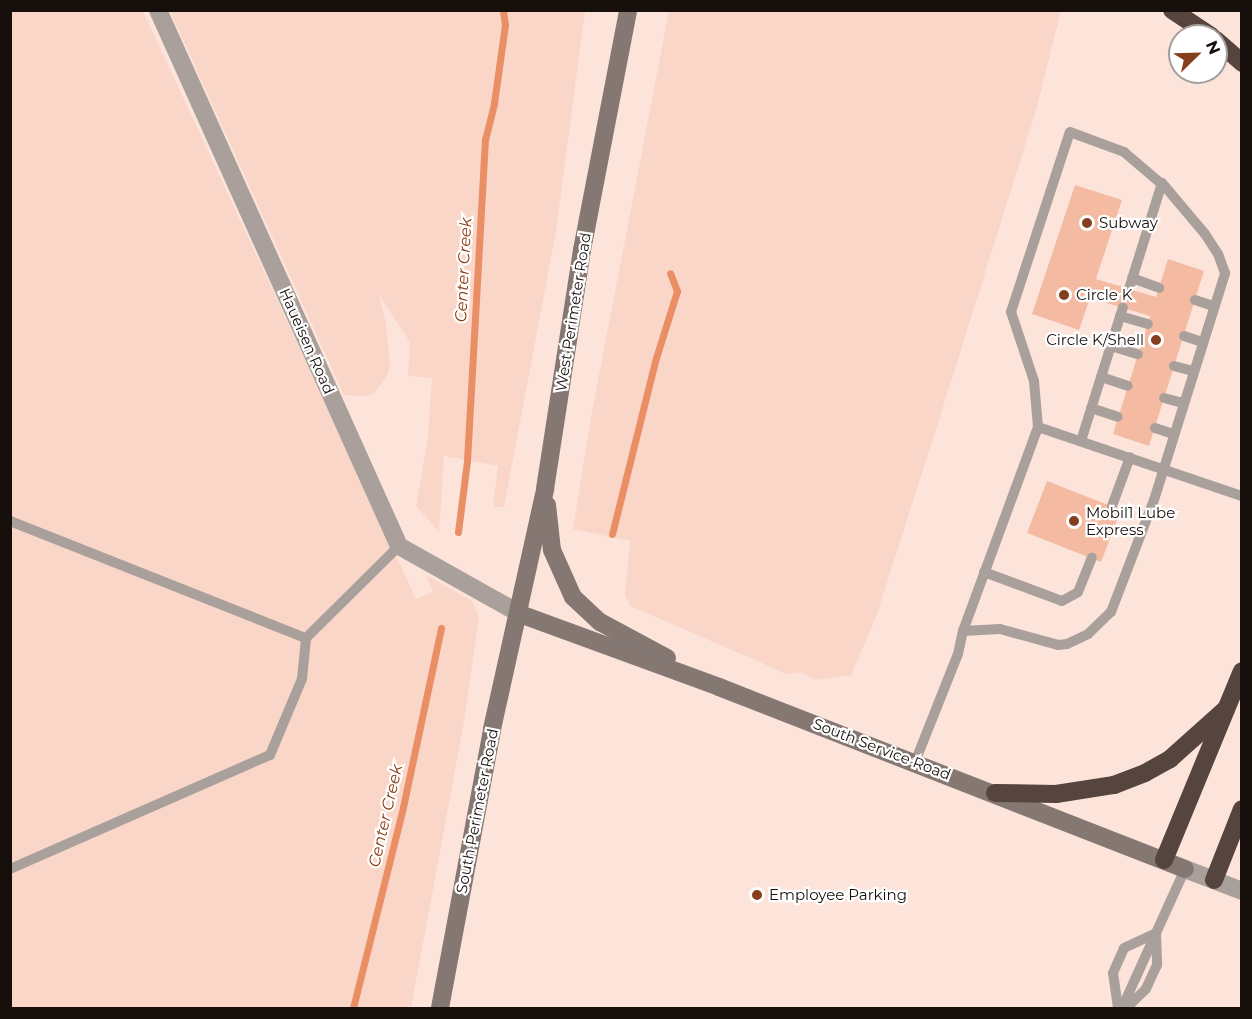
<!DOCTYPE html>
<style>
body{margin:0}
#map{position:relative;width:1252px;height:1019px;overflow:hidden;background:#fcefea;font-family:Montserrat,sans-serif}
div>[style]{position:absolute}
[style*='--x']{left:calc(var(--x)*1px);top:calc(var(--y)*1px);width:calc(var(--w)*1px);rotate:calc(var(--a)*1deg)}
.built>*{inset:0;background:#fce4da}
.green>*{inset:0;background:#f9d6c8}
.stream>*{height:7px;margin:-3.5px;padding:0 3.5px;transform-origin:3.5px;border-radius:3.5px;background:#ea8e66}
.building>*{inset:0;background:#f5bba2}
.lane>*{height:10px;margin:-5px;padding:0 5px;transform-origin:5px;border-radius:5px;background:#a9a09c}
.street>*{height:18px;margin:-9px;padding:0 9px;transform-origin:9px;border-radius:9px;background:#a9a09c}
.secondary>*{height:18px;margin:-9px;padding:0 9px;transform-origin:9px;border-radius:9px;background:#857873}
.highway>*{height:18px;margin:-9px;padding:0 9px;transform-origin:9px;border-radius:9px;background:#56453e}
.dots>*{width:16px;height:16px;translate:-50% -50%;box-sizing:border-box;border:3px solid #fff;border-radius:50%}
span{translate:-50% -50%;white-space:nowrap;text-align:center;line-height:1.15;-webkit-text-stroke:4.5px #fff;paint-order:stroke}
.poi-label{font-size:15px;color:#160f0c}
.left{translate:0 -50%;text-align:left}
.right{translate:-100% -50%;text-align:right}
.street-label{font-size:15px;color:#160f0c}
.water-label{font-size:16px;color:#8c390d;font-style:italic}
.frame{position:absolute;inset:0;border:12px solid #160f0c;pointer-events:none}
.north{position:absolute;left:1168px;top:24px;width:60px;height:60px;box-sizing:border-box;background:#fff;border:2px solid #a29f9e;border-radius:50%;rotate:67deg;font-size:16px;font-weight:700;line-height:24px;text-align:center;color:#160f0c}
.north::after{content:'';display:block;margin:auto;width:21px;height:27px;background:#863f1d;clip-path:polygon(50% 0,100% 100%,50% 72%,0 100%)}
</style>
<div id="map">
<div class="built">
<div style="clip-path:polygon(evenodd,11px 11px,1241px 11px,1241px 1008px,11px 1008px,11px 11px,1180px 36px,1216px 36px,1216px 72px,1180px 72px,1180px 36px)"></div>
</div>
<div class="green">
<div style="clip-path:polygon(10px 11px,143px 11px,416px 599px,433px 592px,426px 575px,472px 601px,479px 617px,464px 722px,411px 1008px,11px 1008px)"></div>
<div style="clip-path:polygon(170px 11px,585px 11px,556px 231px,504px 507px,493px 507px,498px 466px,444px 456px,439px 532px,416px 506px,428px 438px,432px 378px,408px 376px,410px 342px,379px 295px,386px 324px,390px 365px,387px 377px,373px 394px,364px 396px,344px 395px)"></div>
<div style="clip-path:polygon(669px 11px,1061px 11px,1037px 107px,938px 423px,876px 617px,851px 675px,816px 680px,801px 672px,787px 674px,630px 606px,625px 595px,630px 541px,573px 529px,592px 412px)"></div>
</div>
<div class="stream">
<div style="--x:458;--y:532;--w:72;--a:-82.8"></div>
<div style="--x:467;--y:461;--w:322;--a:-86.8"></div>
<div style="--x:485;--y:140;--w:38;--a:-76"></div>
<div style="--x:494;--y:103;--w:79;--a:-82"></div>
<div style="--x:505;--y:25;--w:15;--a:-98"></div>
<div style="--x:612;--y:534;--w:181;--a:-76"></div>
<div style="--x:656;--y:358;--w:70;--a:-72.6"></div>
<div style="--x:677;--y:291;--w:19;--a:-111"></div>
<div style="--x:353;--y:1008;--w:207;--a:-76"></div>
<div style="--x:403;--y:807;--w:183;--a:-78"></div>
</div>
<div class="building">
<div style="clip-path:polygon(1075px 185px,1122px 200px,1096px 279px,1156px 297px,1168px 259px,1204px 271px,1149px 446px,1113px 434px,1150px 316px,1090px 298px,1079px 330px,1032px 314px)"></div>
<div style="clip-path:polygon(1047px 481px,1121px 510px,1101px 562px,1027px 533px)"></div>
</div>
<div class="lane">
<div style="--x:1132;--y:278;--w:29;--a:20"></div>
<div style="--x:1129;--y:289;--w:111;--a:-72.7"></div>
<div style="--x:1195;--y:300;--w:20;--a:18"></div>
<div style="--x:1120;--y:316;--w:29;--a:16"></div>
<div style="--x:1184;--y:336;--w:20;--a:18"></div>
<div style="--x:1111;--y:346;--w:28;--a:17"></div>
<div style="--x:1174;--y:366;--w:20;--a:15"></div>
<div style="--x:1101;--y:377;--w:28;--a:18"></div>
<div style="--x:1164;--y:398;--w:20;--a:15"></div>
<div style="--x:1091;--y:408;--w:28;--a:18"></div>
<div style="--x:1038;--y:427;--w:46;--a:-95"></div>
<div style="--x:1034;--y:381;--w:73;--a:-108.4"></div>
<div style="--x:1011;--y:312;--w:189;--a:-71.9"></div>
<div style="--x:1070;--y:132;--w:58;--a:20.3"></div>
<div style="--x:1124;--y:152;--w:54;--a:40.5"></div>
<div style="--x:1155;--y:428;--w:20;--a:18"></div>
<div style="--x:1081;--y:441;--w:140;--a:-72.6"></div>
<div style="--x:1112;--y:506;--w:52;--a:-69.8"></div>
<div style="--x:10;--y:521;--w:318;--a:21.6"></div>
<div style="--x:306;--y:638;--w:131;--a:-44.7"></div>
<div style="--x:984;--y:572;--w:83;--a:20.4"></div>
<div style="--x:1062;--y:601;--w:18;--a:-29"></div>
<div style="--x:1078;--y:592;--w:37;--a:-68"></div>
<div style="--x:963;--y:631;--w:37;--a:-3"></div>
<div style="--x:1000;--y:629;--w:60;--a:15.4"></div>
<div style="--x:1058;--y:645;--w:9;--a:-6"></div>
<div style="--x:1067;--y:644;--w:23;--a:-25"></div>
<div style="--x:1088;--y:634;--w:32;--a:-44"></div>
<div style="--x:1111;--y:612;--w:120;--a:-69"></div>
<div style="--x:1154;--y:500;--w:238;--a:-72.6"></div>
<div style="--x:1225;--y:273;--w:20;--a:-110"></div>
<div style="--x:1218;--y:254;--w:24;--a:-123"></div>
<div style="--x:1205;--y:234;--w:67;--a:-130.1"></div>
<div style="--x:915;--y:762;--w:116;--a:-68.3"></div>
<div style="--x:958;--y:654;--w:24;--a:-78"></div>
<div style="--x:963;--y:631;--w:217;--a:-69.8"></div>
<div style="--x:1038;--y:427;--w:215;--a:18.7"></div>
<div style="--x:10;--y:869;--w:284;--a:-23.7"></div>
<div style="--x:270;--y:755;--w:82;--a:-67.2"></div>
<div style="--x:302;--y:679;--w:41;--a:-84.4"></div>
<div style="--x:1118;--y:1008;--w:35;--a:-98"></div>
<div style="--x:1113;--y:973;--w:27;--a:-66"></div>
<div style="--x:1124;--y:948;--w:35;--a:-25"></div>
<div style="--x:1156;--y:933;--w:32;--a:88"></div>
<div style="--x:1157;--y:965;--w:26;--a:115"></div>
<div style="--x:1146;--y:989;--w:28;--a:136"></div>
<div style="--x:1122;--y:1008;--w:153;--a:-65.6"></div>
</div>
<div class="street">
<div style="--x:158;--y:10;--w:588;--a:65.79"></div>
<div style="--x:399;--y:546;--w:139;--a:29.3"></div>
<div style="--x:1185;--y:869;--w:61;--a:21.1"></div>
</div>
<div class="secondary">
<div style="--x:547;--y:505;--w:45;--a:83.7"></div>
<div style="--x:552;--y:550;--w:51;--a:65.9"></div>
<div style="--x:573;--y:597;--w:37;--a:43"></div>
<div style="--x:600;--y:622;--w:76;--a:28.2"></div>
<div style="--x:520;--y:614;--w:212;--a:20.1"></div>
<div style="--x:719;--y:687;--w:500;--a:21.33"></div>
<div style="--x:440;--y:1008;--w:284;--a:-79.4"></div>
<div style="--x:492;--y:729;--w:246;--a:-77.5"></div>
<div style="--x:545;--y:489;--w:242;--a:-81.2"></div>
<div style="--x:582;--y:250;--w:244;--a:-79.1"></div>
</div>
<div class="highway">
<div style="--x:1172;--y:10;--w:47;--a:33.7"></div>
<div style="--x:1216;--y:40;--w:35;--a:41"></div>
<div style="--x:995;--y:793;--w:61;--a:0.9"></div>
<div style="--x:1056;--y:794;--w:59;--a:-8.8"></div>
<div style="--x:1114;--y:785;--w:33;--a:-21"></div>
<div style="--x:1145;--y:773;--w:29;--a:-29"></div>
<div style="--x:1170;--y:759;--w:75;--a:-41.8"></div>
<div style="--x:1164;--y:860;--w:204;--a:-67.6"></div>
<div style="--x:1214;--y:880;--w:76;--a:-68.5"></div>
</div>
<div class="dots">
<div style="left:1087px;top:223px;background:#863f1d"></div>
<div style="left:1064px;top:295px;background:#863f1d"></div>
<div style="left:1156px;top:340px;background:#863f1d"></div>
<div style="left:1074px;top:521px;background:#863f1d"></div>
<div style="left:757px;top:895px;background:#863f1d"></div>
</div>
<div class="poi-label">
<span class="left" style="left:1099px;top:223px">Subway</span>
<span class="left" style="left:1076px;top:295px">Circle K</span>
<span class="right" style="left:1144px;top:340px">Circle K/Shell</span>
<span class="left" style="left:1086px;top:521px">Mobil1 Lube<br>Express</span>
<span class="left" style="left:769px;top:895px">Employee Parking</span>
</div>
<div class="street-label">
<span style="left:573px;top:312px;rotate:-81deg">West Perimeter Road</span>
<span style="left:307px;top:341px;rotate:66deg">Haueisen Road</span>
<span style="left:882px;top:749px;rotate:21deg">South Service Road</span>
<span style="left:477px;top:811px;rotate:-79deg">South Perimeter Road</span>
</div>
<div class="water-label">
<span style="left:464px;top:270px;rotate:-87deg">Center Creek</span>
<span style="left:386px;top:816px;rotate:-77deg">Center Creek</span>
</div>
<div class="frame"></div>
<div class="north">N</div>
</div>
